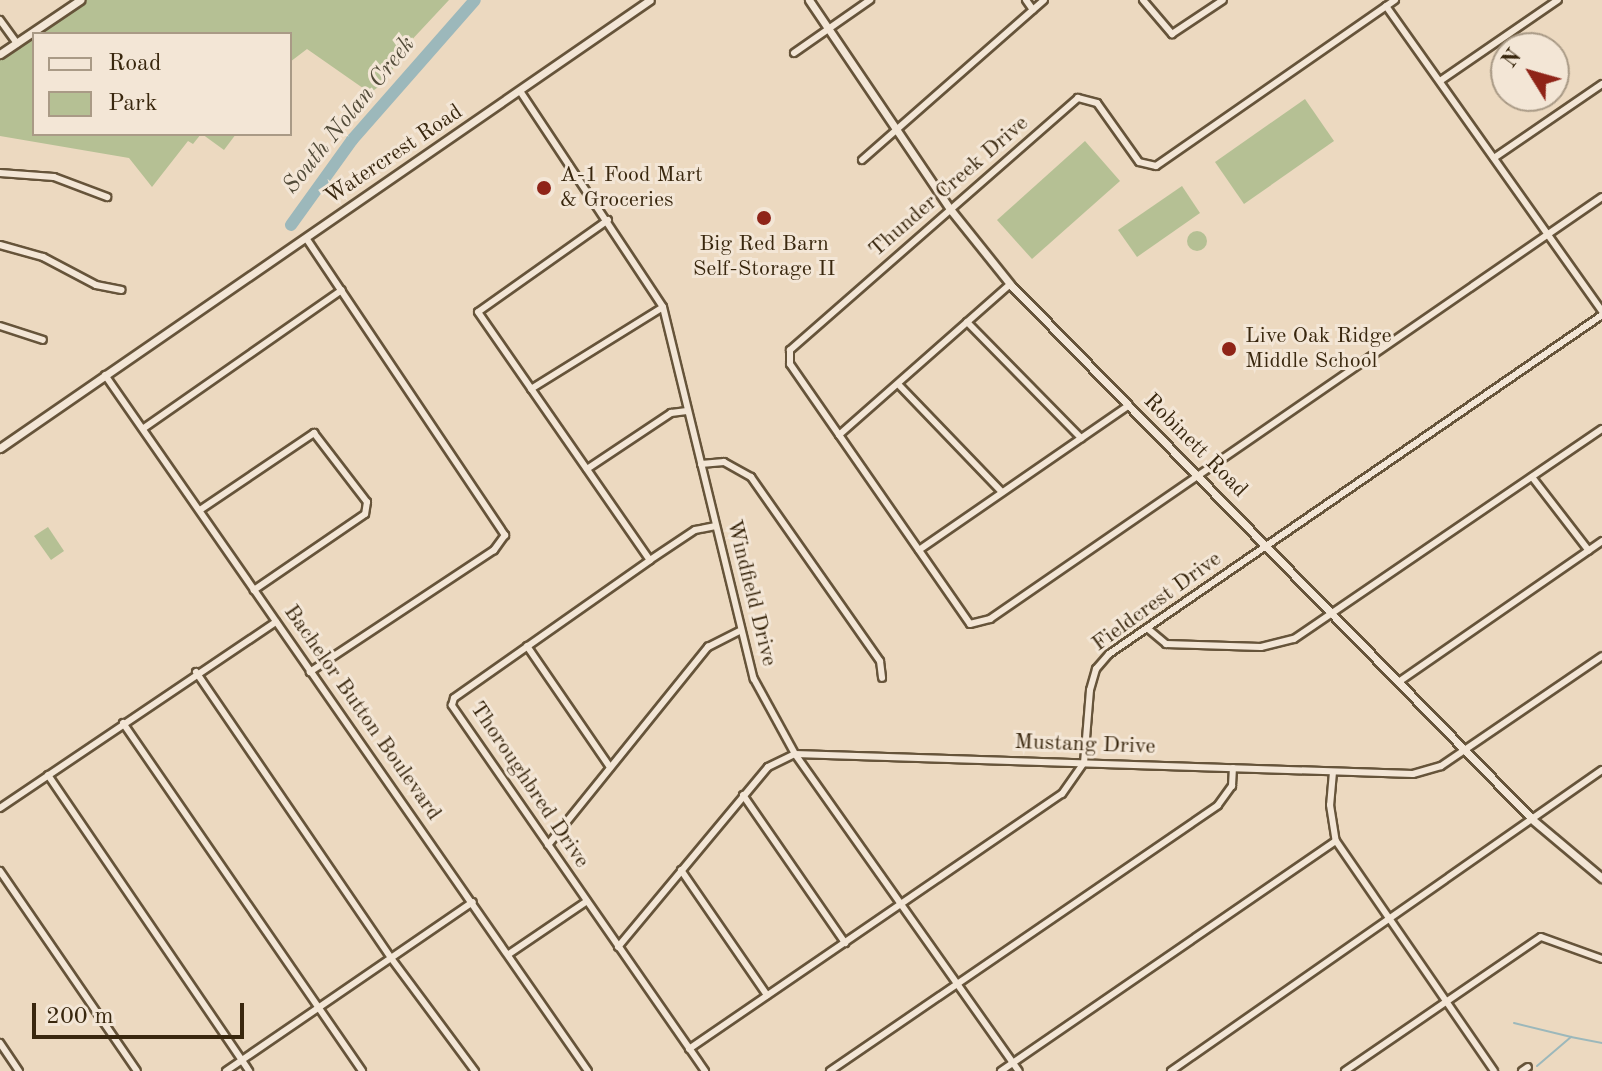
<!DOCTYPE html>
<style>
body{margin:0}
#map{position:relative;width:1602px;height:1071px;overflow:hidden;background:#ecd9c0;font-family:"Old Standard TT",serif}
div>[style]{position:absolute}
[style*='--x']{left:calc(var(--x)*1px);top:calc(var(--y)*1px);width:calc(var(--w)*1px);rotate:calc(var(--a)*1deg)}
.green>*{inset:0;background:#b5c094}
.round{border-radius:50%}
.stream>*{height:2px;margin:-1px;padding:0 1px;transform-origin:1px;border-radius:1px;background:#9cb8bb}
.river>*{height:12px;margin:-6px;padding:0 6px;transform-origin:6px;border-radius:6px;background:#9cb8bb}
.roads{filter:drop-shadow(2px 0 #66543a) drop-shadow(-2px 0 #66543a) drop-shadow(0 2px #66543a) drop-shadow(0 -2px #66543a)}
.minor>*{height:6px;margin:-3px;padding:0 3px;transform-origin:3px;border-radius:3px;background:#f3e6d6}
.tertiary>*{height:7px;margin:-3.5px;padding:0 3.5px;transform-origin:3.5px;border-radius:3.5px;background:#f3e6d6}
.dots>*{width:22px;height:22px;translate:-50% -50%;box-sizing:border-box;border:4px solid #f3e6d6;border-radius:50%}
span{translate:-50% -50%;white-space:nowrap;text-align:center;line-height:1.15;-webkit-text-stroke:6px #f3e6d6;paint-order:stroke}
.street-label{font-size:22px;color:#39270e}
.poi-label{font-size:22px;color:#39270e}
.left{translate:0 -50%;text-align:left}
.water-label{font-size:24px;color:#524b39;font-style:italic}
.legend{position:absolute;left:32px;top:32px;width:260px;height:104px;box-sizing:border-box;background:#f3e6d6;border:2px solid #a99a86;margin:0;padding:10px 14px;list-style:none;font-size:24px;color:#39270e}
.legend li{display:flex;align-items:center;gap:16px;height:40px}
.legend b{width:40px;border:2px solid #a99a86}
.north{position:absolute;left:1490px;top:32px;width:80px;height:80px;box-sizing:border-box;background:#f3e6d6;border:2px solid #a99a86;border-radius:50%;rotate:307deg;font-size:22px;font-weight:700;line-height:32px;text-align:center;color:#39270e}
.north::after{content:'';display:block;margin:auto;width:28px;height:36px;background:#8f2418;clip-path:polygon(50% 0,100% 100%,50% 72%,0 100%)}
.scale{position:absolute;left:32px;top:1003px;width:212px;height:36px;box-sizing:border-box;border:4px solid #39270e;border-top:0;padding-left:10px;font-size:24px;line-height:28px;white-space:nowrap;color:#39270e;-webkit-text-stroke:6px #f3e6d6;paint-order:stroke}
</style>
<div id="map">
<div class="green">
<div style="clip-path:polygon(86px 0,449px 0,407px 45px,385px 82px,370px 93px,307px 49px,290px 62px,290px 34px,36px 34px)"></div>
<div style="clip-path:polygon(34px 35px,34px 134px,201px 134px,193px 144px,188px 141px,152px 187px,129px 158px,0 136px,0 59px)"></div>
<div style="clip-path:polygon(1305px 99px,1334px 141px,1244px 204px,1215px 162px)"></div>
<div style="clip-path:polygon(202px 134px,236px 134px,224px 150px)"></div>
<div style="clip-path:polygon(1085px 141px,1120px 181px,1032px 259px,997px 220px)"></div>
<div style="clip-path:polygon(1182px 186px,1200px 213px,1137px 257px,1118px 230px)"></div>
<div class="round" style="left:1187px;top:231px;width:20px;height:20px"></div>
<div style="clip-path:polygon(48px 527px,64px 551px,51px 560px,34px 536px)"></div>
</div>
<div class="stream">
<div style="--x:1514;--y:1023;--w:59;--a:13.8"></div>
<div style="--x:1537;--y:1066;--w:45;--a:-40.5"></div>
<div style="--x:1571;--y:1037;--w:32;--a:11"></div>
</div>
<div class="river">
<div style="--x:291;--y:225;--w:105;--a:-54.3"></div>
<div style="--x:352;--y:140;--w:186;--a:-48.7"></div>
</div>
<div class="roads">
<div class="minor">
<div style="--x:1026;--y:0;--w:12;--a:55"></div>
<div style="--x:1143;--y:0;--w:45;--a:49.5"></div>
<div style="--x:1172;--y:34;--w:61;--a:-33.7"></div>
<div style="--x:1395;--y:0;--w:291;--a:145.2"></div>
<div style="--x:1156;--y:166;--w:17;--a:-167"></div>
<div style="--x:1139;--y:162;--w:72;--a:-125.4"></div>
<div style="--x:1097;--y:103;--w:20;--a:-165"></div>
<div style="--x:1078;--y:98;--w:383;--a:138.8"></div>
<div style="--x:790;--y:350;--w:14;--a:90"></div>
<div style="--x:790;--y:364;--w:316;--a:55.3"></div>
<div style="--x:970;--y:624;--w:21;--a:-14"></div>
<div style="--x:990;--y:619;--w:743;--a:-34.59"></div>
<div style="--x:1386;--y:6;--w:374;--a:54.7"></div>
<div style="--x:0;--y:20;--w:29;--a:54"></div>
<div style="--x:794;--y:53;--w:93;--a:-34.9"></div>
<div style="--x:1440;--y:81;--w:143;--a:-34.5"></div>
<div style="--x:520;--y:91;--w:259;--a:56.5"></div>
<div style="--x:663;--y:307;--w:383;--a:76.3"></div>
<div style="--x:754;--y:679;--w:85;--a:61.3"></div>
<div style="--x:795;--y:754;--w:388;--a:54.8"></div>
<div style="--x:1494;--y:158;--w:131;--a:-34.4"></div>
<div style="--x:862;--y:160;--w:242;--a:-41.3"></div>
<div style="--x:0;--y:173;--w:54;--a:4.2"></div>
<div style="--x:54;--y:177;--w:57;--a:20.7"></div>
<div style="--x:608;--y:220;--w:159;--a:144.7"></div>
<div style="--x:478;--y:312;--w:302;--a:55.3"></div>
<div style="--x:306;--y:238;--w:358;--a:56.2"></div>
<div style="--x:505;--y:535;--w:19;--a:126"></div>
<div style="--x:494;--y:550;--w:221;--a:146.5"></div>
<div style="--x:0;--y:245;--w:45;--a:15.6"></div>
<div style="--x:43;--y:257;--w:60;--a:27.8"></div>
<div style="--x:96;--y:285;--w:26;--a:11"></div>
<div style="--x:967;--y:322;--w:163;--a:45.5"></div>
<div style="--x:0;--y:326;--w:45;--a:18"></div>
<div style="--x:105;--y:375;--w:847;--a:55.24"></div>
<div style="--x:898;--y:384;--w:150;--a:46.1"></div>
<div style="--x:531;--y:389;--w:155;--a:-31.8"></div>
<div style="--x:144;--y:428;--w:241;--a:-34.9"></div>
<div style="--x:839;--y:435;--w:228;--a:-41.4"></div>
<div style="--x:701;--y:464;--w:23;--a:-5"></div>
<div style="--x:724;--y:462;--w:31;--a:29"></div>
<div style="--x:751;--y:477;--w:225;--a:55"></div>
<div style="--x:880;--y:661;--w:17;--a:83"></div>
<div style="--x:587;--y:469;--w:101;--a:-33.7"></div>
<div style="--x:671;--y:413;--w:16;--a:-7"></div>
<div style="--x:1532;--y:477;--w:93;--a:52.4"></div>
<div style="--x:200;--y:510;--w:138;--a:-34"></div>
<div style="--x:314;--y:433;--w:87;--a:52.5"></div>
<div style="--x:367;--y:502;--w:12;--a:99"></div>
<div style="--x:365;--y:514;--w:135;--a:145.6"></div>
<div style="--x:919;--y:550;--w:255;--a:-34.6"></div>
<div style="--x:1147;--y:628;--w:25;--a:40"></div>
<div style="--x:1166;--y:644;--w:95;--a:1.8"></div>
<div style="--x:1261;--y:647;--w:34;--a:-14"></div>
<div style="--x:1294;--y:639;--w:373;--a:-34.3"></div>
<div style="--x:527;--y:646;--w:147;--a:55.6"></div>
<div style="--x:196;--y:672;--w:346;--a:55.7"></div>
<div style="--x:391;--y:958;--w:141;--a:53.4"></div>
<div style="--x:1400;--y:681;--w:246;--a:-34.7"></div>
<div style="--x:123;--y:723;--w:422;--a:55.5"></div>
<div style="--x:1333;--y:772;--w:33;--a:95"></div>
<div style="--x:1330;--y:805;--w:36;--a:81"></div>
<div style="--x:1336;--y:841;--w:279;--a:55.5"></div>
<div style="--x:48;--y:775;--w:358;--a:55.8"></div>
<div style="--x:743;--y:795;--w:180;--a:55.4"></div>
<div style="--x:0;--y:808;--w:333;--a:-34"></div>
<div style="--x:548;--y:845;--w:255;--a:-51.1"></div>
<div style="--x:708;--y:647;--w:35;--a:-27"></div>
<div style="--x:681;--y:870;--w:152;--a:55.5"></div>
<div style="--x:0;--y:871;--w:242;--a:55.6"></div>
<div style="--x:618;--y:947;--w:234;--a:-50.2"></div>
<div style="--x:768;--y:767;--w:30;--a:-26"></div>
<div style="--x:795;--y:754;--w:618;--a:1.85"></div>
<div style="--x:1413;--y:774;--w:29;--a:-16"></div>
<div style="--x:1441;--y:766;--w:195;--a:-34.3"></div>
<div style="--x:509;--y:954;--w:94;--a:-34.2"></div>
<div style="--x:0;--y:1043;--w:34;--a:56"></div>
<div style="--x:689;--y:1049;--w:452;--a:-34.4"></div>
<div style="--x:1062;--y:794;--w:38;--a:-55"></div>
<div style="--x:1084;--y:763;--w:73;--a:-85.3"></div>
<div style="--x:1090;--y:690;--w:22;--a:-74"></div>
<div style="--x:1096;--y:669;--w:20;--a:-49"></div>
<div style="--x:1109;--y:654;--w:598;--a:-34.51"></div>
<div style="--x:226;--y:1071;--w:299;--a:-34.4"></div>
<div style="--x:705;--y:1071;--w:445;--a:-124.7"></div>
<div style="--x:452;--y:705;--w:7;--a:-74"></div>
<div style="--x:454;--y:698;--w:240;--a:-35.1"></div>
<div style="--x:650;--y:560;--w:54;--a:-33.7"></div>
<div style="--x:695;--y:530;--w:21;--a:-11"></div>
<div style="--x:830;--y:1071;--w:470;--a:-34.4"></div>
<div style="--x:1218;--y:805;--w:24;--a:-54"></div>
<div style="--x:1232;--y:786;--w:18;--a:-87"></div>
<div style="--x:1001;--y:1071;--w:406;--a:-34.5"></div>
<div style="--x:1171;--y:1071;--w:526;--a:-34.93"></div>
<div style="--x:1345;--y:1071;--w:237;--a:-34.4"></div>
<div style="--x:1541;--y:937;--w:65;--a:19.8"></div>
<div style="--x:1522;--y:1071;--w:7;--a:-34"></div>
</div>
<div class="tertiary">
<div style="--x:809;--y:0;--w:252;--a:56"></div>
<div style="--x:950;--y:209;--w:96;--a:51.3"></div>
<div style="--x:1010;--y:284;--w:750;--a:45.7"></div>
<div style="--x:1534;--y:821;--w:89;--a:40"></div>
<div style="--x:0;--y:54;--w:97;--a:-34"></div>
<div style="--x:0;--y:448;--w:789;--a:-34.58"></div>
</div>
</div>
<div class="dots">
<div style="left:544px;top:188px;background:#8f2418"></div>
<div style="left:764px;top:218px;background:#8f2418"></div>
<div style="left:1229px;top:349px;background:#8f2418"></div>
</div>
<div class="street-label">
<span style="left:394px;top:155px;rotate:-34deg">Watercrest Road</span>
<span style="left:949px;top:187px;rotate:-41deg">Thunder Creek Drive</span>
<span style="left:1195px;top:446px;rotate:45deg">Robinett Road</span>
<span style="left:751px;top:593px;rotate:76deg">Windfield Drive</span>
<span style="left:1157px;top:602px;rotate:-36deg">Fieldcrest Drive</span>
<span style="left:362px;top:713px;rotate:55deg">Bachelor Button Boulevard</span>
<span style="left:1085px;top:745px;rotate:2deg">Mustang Drive</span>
<span style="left:529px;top:785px;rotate:56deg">Thoroughbred Drive</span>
</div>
<div class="poi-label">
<span class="left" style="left:560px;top:188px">A-1 Food Mart<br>&amp; Groceries</span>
<span style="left:764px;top:257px">Big Red Barn<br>Self-Storage II</span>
<span class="left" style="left:1245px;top:349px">Live Oak Ridge<br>Middle School</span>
</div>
<div class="water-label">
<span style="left:350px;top:116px;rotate:-51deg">South Nolan Creek</span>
</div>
<ul class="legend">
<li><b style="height:10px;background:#f3e6d6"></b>Road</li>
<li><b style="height:22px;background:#b5c094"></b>Park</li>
</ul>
<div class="north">N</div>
<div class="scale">200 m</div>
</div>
